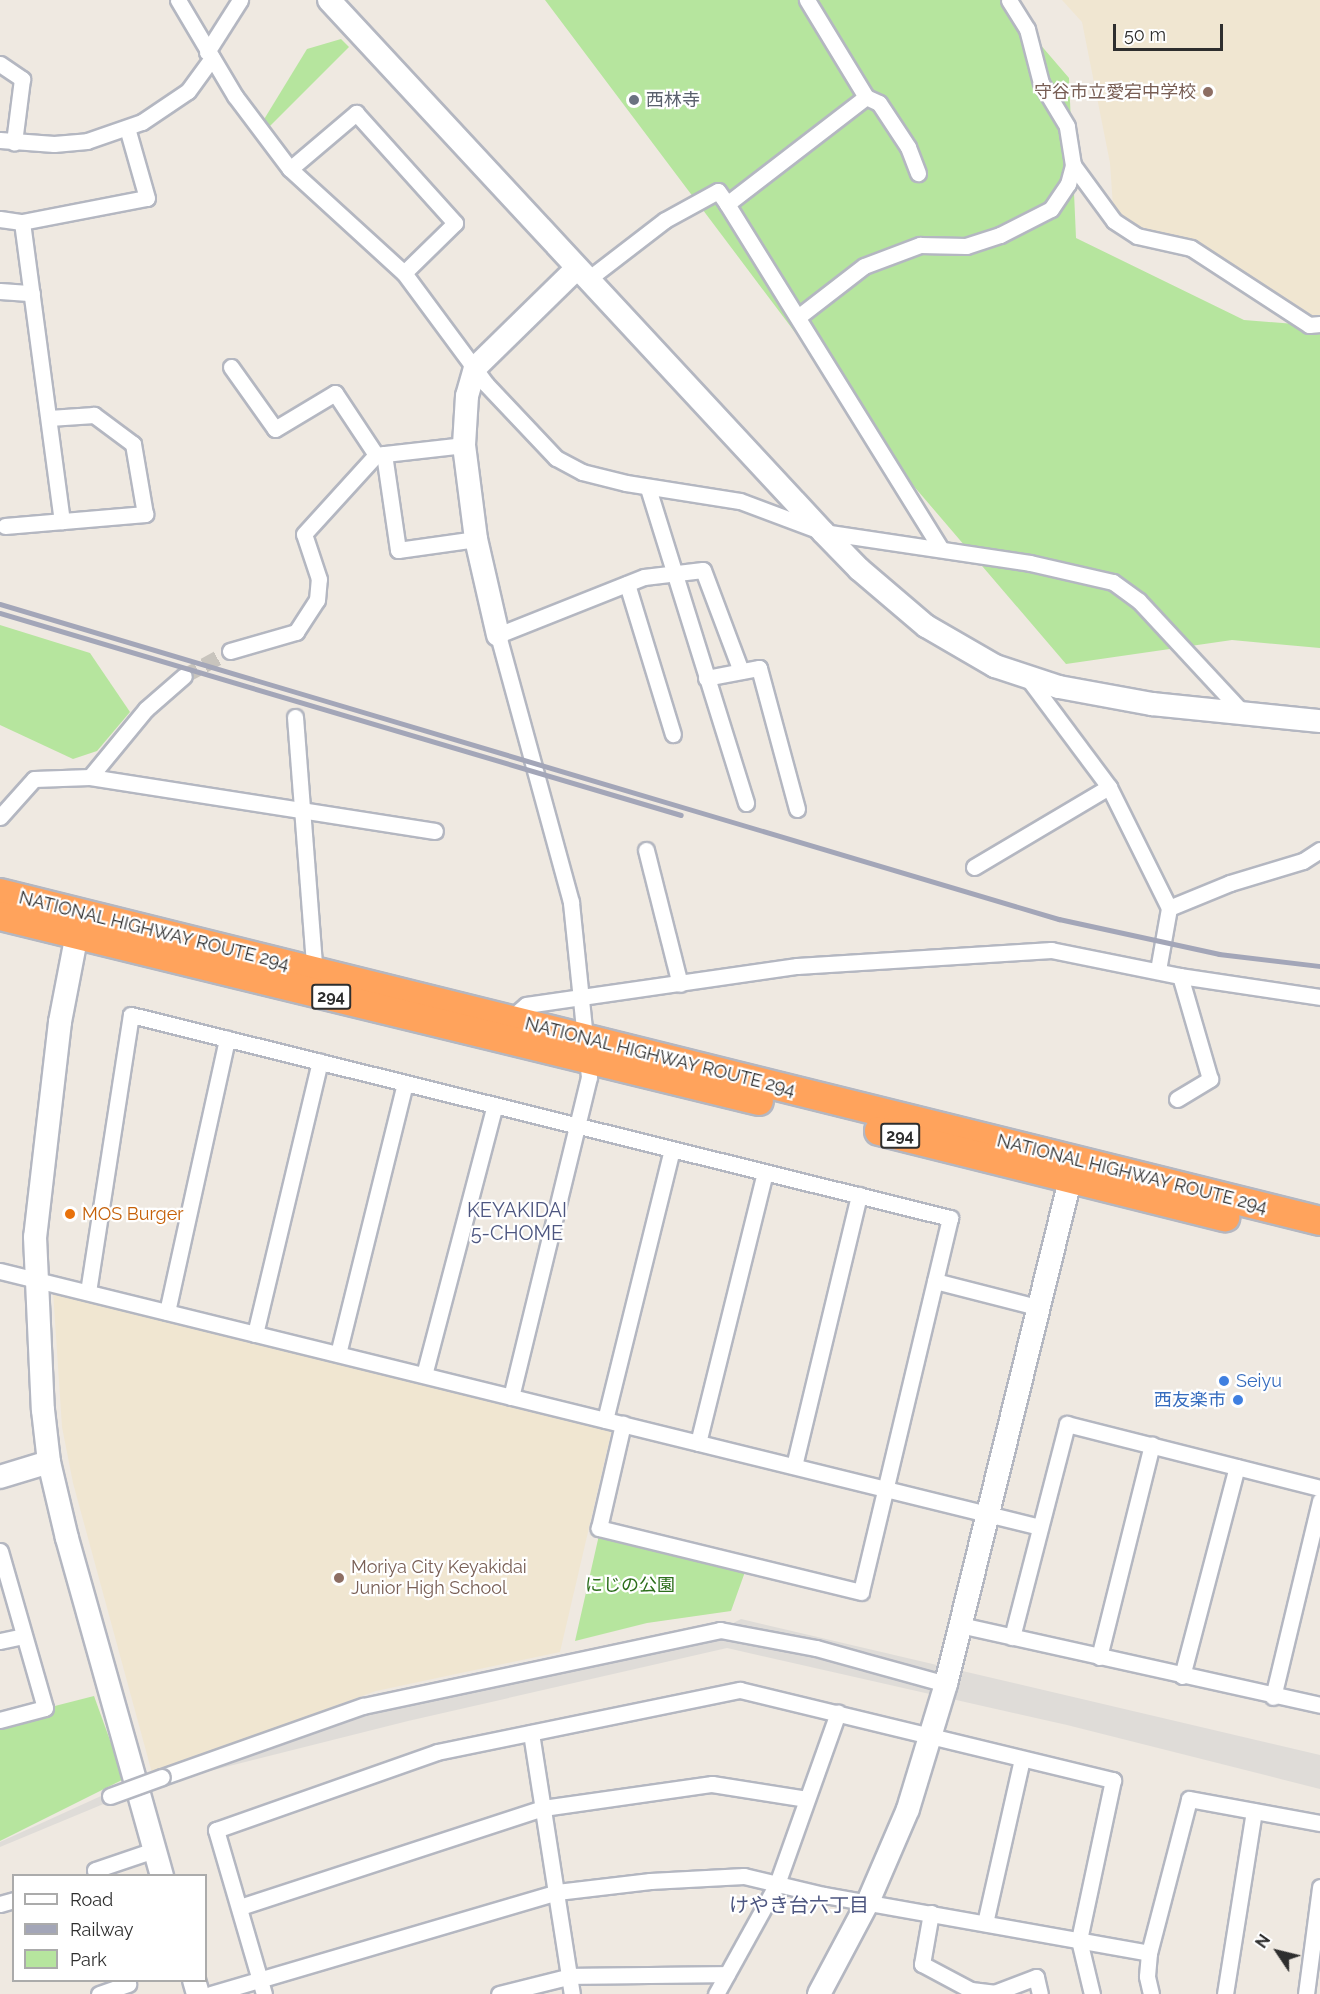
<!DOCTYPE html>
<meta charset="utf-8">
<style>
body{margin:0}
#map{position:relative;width:1320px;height:1994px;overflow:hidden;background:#efe9e1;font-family:Raleway,"Noto Sans JP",sans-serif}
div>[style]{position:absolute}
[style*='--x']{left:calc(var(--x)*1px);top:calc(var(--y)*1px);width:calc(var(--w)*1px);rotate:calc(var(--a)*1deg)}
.education>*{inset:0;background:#f0e6d1}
.green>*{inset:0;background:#b6e59e}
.plaza>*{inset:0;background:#dfdcd8}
.street-tunnel>*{height:15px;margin-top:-7.5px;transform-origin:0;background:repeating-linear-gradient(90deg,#c8c4bd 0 15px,transparent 0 23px)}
.roads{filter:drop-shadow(2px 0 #b4b7c1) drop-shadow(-2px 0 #b4b7c1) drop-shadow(0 2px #b4b7c1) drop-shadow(0 -2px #b4b7c1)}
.street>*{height:15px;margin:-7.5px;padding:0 7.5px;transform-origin:7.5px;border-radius:7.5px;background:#fff}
.secondary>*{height:22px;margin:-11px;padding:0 11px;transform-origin:11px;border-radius:11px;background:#fff}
.highway>*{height:28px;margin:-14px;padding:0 14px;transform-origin:14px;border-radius:14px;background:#ffa35c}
.rail>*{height:4.5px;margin:-2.25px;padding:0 2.25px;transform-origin:2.25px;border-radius:2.25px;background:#a3a6b8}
.bridges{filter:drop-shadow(2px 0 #b4b7c1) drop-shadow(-2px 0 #b4b7c1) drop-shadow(0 2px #b4b7c1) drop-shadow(0 -2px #b4b7c1)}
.street-bridge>*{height:15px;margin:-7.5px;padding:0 7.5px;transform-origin:7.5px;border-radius:7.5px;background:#fff}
.dots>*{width:16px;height:16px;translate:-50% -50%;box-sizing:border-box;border:3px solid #fff;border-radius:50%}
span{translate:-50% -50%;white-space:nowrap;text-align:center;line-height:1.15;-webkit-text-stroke:4.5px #fff;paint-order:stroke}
.shield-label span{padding:2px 4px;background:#fff;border:2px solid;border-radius:4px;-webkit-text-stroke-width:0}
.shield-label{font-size:16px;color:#2e2e2e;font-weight:700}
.education-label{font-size:18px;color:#785e54}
.right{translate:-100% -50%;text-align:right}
.left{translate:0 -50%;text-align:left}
.worship-label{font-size:18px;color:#5b616d}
.street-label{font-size:18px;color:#2e2e2e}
.food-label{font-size:18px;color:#c56008}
.shop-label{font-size:18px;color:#366cbe}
.park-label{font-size:18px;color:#2c6e1b}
.neighbourhood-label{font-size:20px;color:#4d5680}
.legend{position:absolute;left:12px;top:1874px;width:195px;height:108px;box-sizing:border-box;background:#fff;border:2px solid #ababab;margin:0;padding:8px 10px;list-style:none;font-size:18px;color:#2e2e2e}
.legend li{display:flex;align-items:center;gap:12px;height:30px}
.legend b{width:30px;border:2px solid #ababab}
.north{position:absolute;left:1248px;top:1922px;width:60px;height:60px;-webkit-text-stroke:4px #fff;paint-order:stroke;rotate:305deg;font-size:16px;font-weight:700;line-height:24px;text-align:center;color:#2e2e2e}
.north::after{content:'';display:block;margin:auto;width:21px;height:27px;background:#2e2e2e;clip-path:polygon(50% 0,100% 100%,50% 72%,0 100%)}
.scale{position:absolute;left:1113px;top:24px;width:110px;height:27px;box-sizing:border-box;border:3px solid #2e2e2e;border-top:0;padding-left:8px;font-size:18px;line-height:21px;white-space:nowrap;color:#2e2e2e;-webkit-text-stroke:4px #fff;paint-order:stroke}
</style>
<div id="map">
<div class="education">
<div style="clip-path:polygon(1062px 0,1320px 0,1320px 324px,1191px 248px,1114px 221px,1110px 163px,1082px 22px)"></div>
<div style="clip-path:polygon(53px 1291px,613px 1425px,560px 1652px,376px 1691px,152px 1773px,73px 1483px,62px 1427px)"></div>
</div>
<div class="green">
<div style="clip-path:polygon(545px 0,1002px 0,1069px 78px,1076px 238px,1244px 320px,1320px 326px,1320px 648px,1232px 640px,1066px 664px,888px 456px)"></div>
<div style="clip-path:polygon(341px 39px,349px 47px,268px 128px,263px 121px,307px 49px)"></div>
<div style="clip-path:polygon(0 625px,90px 653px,130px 712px,97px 751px,73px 759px,0 725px)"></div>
<div style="clip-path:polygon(599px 1535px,746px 1569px,731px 1611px,647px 1623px,575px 1641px)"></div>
<div style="clip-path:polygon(94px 1696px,124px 1779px,0 1841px,0 1720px)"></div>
</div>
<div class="plaza">
<div style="clip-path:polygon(741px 1619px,1320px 1755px,1320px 1789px,1067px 1725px,727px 1648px,408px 1721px,142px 1788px,0 1847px,0 1842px,145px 1776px,363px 1706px,720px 1630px)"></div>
</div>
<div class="street-tunnel">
<div style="--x:184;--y:676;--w:52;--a:-28.5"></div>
</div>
<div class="roads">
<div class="street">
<div style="--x:178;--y:0;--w:112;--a:59.3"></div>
<div style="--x:235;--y:96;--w:91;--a:53"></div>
<div style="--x:290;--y:169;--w:154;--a:42.4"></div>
<div style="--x:404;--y:273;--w:138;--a:53.5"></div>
<div style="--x:486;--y:384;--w:102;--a:46.6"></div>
<div style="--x:556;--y:458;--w:30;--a:28"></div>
<div style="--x:582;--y:472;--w:45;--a:14"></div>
<div style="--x:626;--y:483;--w:115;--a:9"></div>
<div style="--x:740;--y:501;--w:89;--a:20.5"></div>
<div style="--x:823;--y:532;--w:209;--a:8.5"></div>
<div style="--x:1030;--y:563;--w:85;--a:12.9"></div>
<div style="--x:1113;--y:582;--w:32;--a:36"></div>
<div style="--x:1139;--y:601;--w:151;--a:47.1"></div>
<div style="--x:207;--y:52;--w:62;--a:-57.6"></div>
<div style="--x:0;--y:64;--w:27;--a:34"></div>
<div style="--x:22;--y:79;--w:64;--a:97.2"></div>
<div style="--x:866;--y:97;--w:14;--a:25"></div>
<div style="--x:879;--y:103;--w:53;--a:56.6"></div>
<div style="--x:908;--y:147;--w:28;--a:69"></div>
<div style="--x:0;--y:140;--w:54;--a:4.2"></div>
<div style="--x:54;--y:144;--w:33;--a:-5"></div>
<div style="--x:87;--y:141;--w:58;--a:-19.1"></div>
<div style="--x:142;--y:122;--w:55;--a:-34"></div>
<div style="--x:188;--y:91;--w:41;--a:-54"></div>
<div style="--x:1073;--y:165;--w:69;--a:53.8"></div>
<div style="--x:1114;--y:221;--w:27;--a:33"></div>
<div style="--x:1137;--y:236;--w:55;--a:12.5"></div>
<div style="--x:1191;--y:248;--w:141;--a:33.1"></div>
<div style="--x:1309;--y:325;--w:11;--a:-5"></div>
<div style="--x:290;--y:169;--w:87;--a:-40.3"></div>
<div style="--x:356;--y:113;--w:148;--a:48"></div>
<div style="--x:455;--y:223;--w:71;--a:135.6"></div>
<div style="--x:727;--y:204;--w:406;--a:58.2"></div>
<div style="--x:0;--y:219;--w:22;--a:8"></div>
<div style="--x:22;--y:222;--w:127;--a:-10.9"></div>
<div style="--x:147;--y:198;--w:73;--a:-105.9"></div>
<div style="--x:22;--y:222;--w:302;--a:82.4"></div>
<div style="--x:587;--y:280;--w:98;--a:-37.6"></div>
<div style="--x:665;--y:220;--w:60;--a:-28.7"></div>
<div style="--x:718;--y:191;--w:16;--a:55"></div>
<div style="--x:727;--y:204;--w:175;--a:-37.6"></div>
<div style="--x:866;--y:97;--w:114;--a:-121.3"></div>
<div style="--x:0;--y:291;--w:32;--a:4"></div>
<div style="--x:798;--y:317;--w:83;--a:-37.7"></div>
<div style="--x:864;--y:266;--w:60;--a:-20.6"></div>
<div style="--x:920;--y:245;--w:46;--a:1.2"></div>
<div style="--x:966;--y:246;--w:36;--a:-18"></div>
<div style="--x:1000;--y:235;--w:57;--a:-27"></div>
<div style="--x:1051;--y:209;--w:30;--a:-56"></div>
<div style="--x:1068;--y:184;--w:20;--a:-75"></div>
<div style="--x:1073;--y:165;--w:39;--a:-99"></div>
<div style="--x:1067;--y:126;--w:50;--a:-121.2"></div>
<div style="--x:1041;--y:83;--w:56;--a:-104.5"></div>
<div style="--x:1027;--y:29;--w:34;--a:-122"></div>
<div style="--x:231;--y:367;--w:76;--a:54.6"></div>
<div style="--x:275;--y:429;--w:70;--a:-31"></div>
<div style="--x:335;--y:393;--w:74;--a:56.5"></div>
<div style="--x:376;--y:455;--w:89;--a:-6.5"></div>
<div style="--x:384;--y:454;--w:97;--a:81.7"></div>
<div style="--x:398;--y:550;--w:79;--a:-8"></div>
<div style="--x:648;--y:488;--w:330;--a:72.7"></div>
<div style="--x:5;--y:526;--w:141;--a:-4.9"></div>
<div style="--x:145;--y:514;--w:71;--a:-99.7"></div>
<div style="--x:133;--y:444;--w:49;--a:-143.4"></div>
<div style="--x:94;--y:415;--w:45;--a:176.2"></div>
<div style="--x:627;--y:584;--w:157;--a:73"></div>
<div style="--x:230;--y:651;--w:69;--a:-16.1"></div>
<div style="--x:296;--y:632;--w:38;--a:-57"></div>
<div style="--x:317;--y:600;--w:21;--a:-85"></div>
<div style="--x:319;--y:579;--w:47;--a:-108.4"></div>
<div style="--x:304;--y:534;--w:107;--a:-47.7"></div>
<div style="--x:1027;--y:677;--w:137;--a:53.3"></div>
<div style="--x:1109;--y:787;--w:135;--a:63.6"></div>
<div style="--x:706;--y:678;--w:54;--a:-10.7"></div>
<div style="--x:759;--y:668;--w:146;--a:74.9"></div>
<div style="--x:295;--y:717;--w:258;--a:85.6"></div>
<div style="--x:90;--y:777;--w:88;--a:-50.5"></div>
<div style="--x:146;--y:709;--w:50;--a:-41"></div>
<div style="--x:0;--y:817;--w:51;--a:-48.2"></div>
<div style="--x:34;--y:779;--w:56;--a:-2"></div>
<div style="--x:90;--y:777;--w:349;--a:8.9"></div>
<div style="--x:646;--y:850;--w:138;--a:75.8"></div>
<div style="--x:974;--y:867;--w:157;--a:-30.7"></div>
<div style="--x:1158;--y:970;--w:63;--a:-79.9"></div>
<div style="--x:1169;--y:908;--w:66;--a:-22.3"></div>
<div style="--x:1230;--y:883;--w:76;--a:-16.8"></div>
<div style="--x:1303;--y:861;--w:20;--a:-33"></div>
<div style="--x:510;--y:1019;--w:21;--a:-41"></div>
<div style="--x:526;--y:1005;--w:274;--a:-8.2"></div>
<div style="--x:797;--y:966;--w:255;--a:-3.6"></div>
<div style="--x:1051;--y:950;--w:132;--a:11.4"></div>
<div style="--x:1180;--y:976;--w:142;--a:8.5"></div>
<div style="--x:1177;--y:1099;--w:39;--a:-31"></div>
<div style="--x:1210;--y:1079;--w:107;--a:-106.2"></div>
<div style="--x:0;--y:1271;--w:1071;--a:13.83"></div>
<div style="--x:935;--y:1281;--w:105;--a:14.3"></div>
<div style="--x:88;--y:1292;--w:280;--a:-81.2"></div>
<div style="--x:131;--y:1015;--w:844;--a:13.92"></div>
<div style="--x:950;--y:1218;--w:384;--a:103.4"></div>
<div style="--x:861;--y:1592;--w:270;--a:-166.3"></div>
<div style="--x:599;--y:1528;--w:107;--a:-77"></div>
<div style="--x:167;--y:1312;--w:280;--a:-77.6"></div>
<div style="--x:255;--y:1334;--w:280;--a:-76.6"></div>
<div style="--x:338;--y:1354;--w:279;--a:-76.1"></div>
<div style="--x:424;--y:1375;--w:279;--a:-75.3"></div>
<div style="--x:511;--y:1397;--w:329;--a:-76.3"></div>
<div style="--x:589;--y:1077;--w:176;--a:-95.9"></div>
<div style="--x:571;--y:902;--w:277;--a:-105.3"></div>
<div style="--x:498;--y:635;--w:157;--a:-21.7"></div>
<div style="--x:644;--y:577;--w:59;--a:-6.8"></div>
<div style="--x:703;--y:570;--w:108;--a:69.4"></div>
<div style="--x:605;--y:1420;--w:279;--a:-76.1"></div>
<div style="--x:698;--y:1443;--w:279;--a:-76.1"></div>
<div style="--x:794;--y:1466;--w:279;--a:-76.5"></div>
<div style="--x:0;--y:1551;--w:163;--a:74"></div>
<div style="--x:45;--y:1708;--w:47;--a:165.1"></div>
<div style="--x:960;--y:1625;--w:369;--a:12.5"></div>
<div style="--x:1012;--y:1637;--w:220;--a:-75.5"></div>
<div style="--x:1067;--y:1424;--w:261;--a:14.2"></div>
<div style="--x:0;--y:1641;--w:24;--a:-12"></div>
<div style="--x:1099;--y:1657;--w:219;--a:-76"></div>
<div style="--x:1182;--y:1676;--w:216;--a:-75.3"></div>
<div style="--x:1273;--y:1697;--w:202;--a:-76.5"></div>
<div style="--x:531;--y:1733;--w:264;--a:81.1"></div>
<div style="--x:162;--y:1777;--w:213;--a:-19.5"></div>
<div style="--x:363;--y:1706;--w:365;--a:-12"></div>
<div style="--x:720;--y:1630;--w:98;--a:10.6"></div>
<div style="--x:816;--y:1648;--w:135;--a:15.5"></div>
<div style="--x:97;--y:1876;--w:6;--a:-108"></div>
<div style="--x:95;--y:1870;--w:62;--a:-18.7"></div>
<div style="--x:0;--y:1904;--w:15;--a:-16"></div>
<div style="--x:240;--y:1907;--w:319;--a:-18.1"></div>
<div style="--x:543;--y:1808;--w:171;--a:-8.1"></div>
<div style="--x:712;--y:1784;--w:96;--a:9"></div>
<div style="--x:931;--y:1913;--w:52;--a:100"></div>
<div style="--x:922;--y:1964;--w:55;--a:28"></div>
<div style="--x:971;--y:1990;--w:23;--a:7"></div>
<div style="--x:994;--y:1993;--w:45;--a:-20.9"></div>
<div style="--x:1036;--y:1977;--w:17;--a:77"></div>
<div style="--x:985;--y:1923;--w:168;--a:-77.3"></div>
<div style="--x:99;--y:1994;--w:31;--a:-19"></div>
<div style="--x:211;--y:1994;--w:361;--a:-16.4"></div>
<div style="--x:557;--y:1892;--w:94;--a:-6.7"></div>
<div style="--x:650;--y:1881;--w:94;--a:-3"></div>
<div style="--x:744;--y:1876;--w:82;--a:13.4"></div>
<div style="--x:824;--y:1895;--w:330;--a:10.1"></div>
<div style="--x:264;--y:1994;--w:171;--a:-106.3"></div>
<div style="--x:216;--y:1830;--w:234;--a:-19.4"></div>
<div style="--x:437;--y:1752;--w:309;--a:-11.6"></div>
<div style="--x:740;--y:1690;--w:384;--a:13.6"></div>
<div style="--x:1113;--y:1780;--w:164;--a:102"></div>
<div style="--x:1079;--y:1940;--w:56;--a:76.5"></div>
<div style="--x:499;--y:1994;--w:74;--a:-14"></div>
<div style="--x:571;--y:1976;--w:156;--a:-0.7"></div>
<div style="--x:716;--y:1994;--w:126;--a:-61"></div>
<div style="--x:777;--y:1884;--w:182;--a:-70.4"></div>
<div style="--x:1151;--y:1994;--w:18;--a:-103"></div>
<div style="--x:1147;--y:1976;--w:23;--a:-85"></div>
<div style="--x:1149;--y:1953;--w:159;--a:-75.4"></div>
<div style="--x:1189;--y:1799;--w:133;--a:10.4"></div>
<div style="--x:1225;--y:1994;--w:185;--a:-81"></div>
<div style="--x:1306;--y:1994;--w:108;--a:-82.5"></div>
</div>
<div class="secondary">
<div style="--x:329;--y:0;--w:726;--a:47.12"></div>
<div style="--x:823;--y:532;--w:52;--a:45.8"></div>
<div style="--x:859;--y:569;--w:88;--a:40.4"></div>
<div style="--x:926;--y:626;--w:80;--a:30.1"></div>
<div style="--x:995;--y:666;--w:67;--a:18.2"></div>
<div style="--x:1059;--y:687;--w:95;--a:10.4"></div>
<div style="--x:1152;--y:704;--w:169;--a:5.8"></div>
<div style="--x:498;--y:635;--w:98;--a:-102.9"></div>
<div style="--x:476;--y:539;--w:95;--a:-97.3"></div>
<div style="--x:464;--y:445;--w:49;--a:-86.5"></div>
<div style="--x:467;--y:396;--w:29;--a:-74"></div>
<div style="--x:475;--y:368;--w:141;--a:-44.4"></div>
<div style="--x:80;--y:918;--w:106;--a:100.9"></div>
<div style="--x:60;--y:1022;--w:216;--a:96.6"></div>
<div style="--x:35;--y:1237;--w:173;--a:87.4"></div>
<div style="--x:43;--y:1410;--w:52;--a:83.4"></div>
<div style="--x:49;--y:1462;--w:78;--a:76.7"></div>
<div style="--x:67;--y:1538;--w:351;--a:74.3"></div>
<div style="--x:0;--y:1477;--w:51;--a:-17"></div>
<div style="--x:194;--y:1980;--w:15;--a:74"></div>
<div style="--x:819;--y:1994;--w:104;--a:-62"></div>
<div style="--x:868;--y:1902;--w:101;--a:-66.7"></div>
<div style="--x:908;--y:1809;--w:131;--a:-73.1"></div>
<div style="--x:946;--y:1684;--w:536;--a:-76.17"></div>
</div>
<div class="highway">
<div style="--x:0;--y:893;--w:1360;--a:13.95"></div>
<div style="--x:0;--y:916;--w:781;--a:13.7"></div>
<div style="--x:879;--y:1131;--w:357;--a:14"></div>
</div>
</div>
<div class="rail">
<div style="--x:0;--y:604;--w:1105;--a:16.57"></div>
<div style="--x:1059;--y:919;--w:164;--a:12.3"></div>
<div style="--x:1219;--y:954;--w:102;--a:6.8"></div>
<div style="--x:0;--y:613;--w:710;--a:16.52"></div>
</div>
<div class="bridges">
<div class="street-bridge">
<div style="--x:110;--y:1796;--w:55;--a:-20.1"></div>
</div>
</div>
<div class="dots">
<div style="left:1208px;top:92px;background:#8d6e63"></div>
<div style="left:634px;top:100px;background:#6b7280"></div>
<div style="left:70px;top:1214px;background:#e8710a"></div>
<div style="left:1224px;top:1381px;background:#3f7fe0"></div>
<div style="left:1238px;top:1400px;background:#3f7fe0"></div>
<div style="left:339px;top:1578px;background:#8d6e63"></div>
</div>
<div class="shield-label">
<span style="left:331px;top:997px">294</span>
<span style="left:900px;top:1136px">294</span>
</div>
<div class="education-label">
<span class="right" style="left:1196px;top:92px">守谷市立愛宕中学校</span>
<span class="left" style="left:351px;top:1578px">Moriya City Keyakidai<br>Junior High School</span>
</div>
<div class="worship-label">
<span class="left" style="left:646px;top:100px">西林寺</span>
</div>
<div class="street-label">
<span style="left:154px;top:931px;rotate:14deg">NATIONAL HIGHWAY ROUTE 294</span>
<span style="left:660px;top:1057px;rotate:14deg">NATIONAL HIGHWAY ROUTE 294</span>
<span style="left:1132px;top:1174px;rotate:14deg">NATIONAL HIGHWAY ROUTE 294</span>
</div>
<div class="food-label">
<span class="left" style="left:82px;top:1214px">MOS Burger</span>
</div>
<div class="shop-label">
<span class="left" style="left:1236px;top:1381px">Seiyu</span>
<span class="right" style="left:1226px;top:1400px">西友楽市</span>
</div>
<div class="park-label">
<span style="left:630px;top:1585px">にじの公園</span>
</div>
<div class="neighbourhood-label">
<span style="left:517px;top:1222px">KEYAKIDAI<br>5-CHOME</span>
<span style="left:799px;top:1905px">けやき台六丁目</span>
</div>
<ul class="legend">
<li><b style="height:8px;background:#fff"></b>Road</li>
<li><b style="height:8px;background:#a3a6b8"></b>Railway</li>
<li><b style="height:16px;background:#b6e59e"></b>Park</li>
</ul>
<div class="north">N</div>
<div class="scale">50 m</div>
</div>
